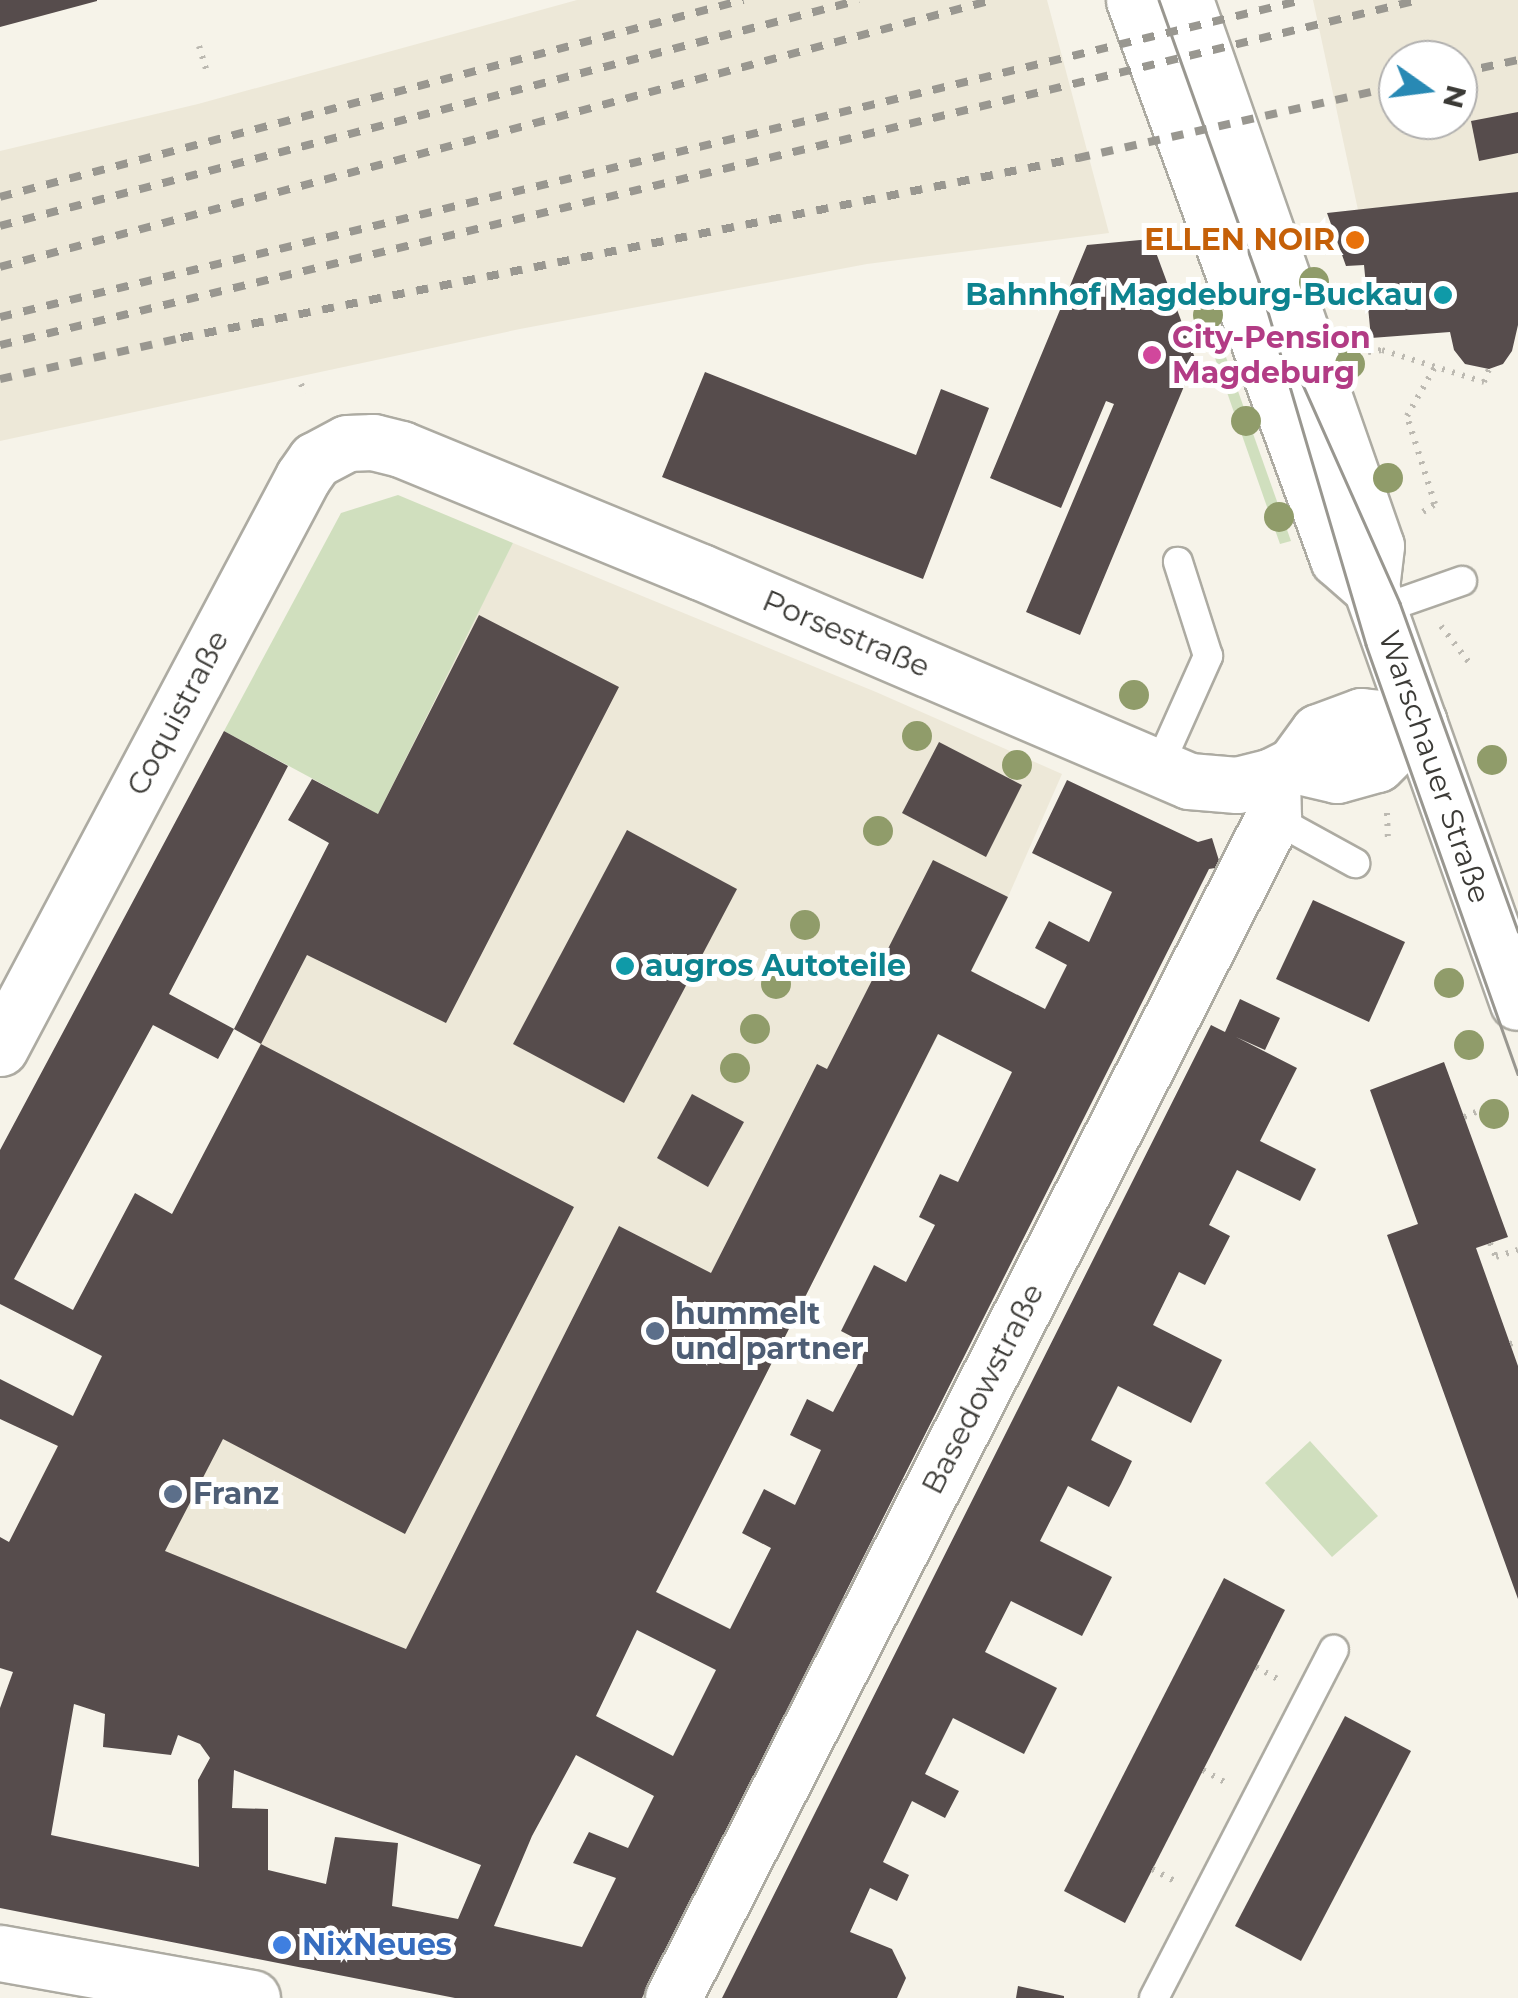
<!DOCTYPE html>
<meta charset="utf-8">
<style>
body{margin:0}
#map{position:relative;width:1518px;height:1998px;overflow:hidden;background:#f6f3e9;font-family:Montserrat,sans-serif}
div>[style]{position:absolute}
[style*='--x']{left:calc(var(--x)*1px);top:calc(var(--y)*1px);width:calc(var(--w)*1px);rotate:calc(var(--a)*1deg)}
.built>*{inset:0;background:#ede8d8}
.green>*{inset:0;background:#d0dfbe}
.building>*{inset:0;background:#564c4c}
.path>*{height:6px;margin-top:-3px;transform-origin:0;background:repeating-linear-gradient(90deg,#bcb9b1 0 2.5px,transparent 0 10.5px)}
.roads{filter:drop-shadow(2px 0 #adaba2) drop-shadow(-2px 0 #adaba2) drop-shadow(0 2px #adaba2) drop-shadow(0 -2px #adaba2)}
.service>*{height:28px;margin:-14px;padding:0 14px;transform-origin:14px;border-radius:14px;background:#fff}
.minor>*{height:55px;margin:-27.5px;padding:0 27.5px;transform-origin:27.5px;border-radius:27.5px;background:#fff}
.secondary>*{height:55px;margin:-27.5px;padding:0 27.5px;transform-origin:27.5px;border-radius:27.5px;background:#fff}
.tram>*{height:2.5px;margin:-1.25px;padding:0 1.25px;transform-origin:1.25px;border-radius:1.25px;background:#999790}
.rail>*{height:8px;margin-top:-4px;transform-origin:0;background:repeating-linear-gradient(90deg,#999790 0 12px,transparent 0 24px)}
.trees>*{width:30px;height:30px;margin:-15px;border-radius:50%;background:#909c6a}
.dots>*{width:28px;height:28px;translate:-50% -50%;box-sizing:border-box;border:5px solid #fff;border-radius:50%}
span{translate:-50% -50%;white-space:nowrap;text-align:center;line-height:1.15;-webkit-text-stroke:10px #fff;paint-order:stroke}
.food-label{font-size:30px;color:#c56008;font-weight:700}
.right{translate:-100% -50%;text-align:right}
.culture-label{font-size:30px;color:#0d838f;font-weight:700}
.left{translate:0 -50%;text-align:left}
.hotel-label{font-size:30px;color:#b23c85;font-weight:700}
.street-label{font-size:30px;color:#3b3a36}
.service-label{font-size:30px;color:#4e5e75;font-weight:700}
.shop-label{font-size:30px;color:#366cbe;font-weight:700}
.north{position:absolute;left:1378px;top:40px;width:100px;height:100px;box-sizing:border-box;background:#fff;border:2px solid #b1b0af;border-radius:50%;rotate:104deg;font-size:28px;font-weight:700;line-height:40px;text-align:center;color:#3b3a36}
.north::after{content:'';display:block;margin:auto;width:35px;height:45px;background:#2889b4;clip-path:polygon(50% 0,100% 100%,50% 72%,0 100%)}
</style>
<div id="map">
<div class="built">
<div style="clip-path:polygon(577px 0,1047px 0,1109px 233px,867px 264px,520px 329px,0 441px,0 151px,198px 104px)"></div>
<div style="clip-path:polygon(evenodd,1313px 0,1518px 0,1518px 192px,1358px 210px,1313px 0,1398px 60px,1458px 60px,1458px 120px,1398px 120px,1398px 60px)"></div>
<div style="clip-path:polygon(513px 543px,876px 692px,1062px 774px,1008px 897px,532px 1836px,63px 1652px,0 1560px)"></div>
</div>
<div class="green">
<div style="clip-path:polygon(1203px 292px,1291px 541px,1280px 544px,1193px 295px)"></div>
<div style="clip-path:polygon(398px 495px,513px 543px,378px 814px,224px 731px,341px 513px)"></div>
<div style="clip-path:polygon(1310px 1441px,1378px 1516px,1332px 1557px,1265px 1483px)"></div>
</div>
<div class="building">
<div style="clip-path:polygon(0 0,97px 0,97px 1px,0 27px)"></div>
<div style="clip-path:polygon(1518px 112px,1518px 153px,1479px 161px,1471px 121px)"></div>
<div style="clip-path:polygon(1518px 192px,1518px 325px,1512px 351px,1503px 364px,1489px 369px,1465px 364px,1454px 350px,1450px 332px,1371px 338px,1364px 265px,1346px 266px,1327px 213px)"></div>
<div style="clip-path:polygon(1151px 239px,1199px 369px,1190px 372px,1080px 635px,1026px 612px,1114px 404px,1106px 401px,1061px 508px,990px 478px,1087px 245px)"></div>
<div style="clip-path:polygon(705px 372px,916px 455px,941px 389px,989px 408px,923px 579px,662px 477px)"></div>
<div style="clip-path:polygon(479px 615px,619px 687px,446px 1023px,307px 955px,261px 1044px,234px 1029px,329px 843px,288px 820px,312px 779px,378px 814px)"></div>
<div style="clip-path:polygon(evenodd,224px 731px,288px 766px,169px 994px,234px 1029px,218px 1059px,153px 1025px,14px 1279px,73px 1310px,135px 1193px,172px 1214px,261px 1044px,574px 1207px,405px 1534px,223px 1439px,165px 1551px,406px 1649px,619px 1226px,711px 1273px,817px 1064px,827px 1069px,933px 860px,1008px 897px,971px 971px,1045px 1009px,1067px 965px,1035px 948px,1049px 921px,1089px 942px,1112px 892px,1032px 853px,1067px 780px,1198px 842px,1212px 838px,1221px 867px,1209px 869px,642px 1998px,455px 1998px,0 1908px,0 1708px,13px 1672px,0 1668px,0 1537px,9px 1542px,58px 1446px,0 1419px,0 1379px,73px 1416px,102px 1356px,0 1304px,0 1150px,224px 731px,938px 1034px,1012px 1072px,958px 1182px,940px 1174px,919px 1217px,935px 1225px,906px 1282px,874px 1265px,841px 1331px,868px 1345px,833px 1412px,807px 1399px,790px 1435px,821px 1450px,795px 1505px,764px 1489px,742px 1533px,771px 1548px,730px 1629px,656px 1592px,938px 1034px,224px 731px,637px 1630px,716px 1670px,673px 1756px,596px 1716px,637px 1630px,224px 731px,74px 1704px,105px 1714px,103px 1747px,171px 1755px,178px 1735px,200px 1744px,210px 1758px,198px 1780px,199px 1867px,51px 1835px,74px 1704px,224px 731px,576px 1755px,654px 1796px,628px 1848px,589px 1832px,573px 1863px,616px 1878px,582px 1947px,494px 1926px,532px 1836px,576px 1755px,224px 731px,234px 1770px,481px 1865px,458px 1919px,392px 1906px,398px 1843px,335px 1837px,326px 1884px,268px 1870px,268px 1809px,232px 1808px,234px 1770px)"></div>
<div style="clip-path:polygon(939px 742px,1022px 785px,986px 857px,902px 813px)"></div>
<div style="clip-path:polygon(627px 830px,737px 889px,624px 1103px,513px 1044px)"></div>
<div style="clip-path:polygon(1313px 900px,1405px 942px,1369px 1022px,1276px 979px)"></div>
<div style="clip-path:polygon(1240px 999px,1280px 1018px,1265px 1050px,1236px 1037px,1297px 1068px,1260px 1141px,1316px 1169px,1300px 1201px,1237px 1170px,1209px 1225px,1230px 1236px,1205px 1285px,1179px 1272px,1153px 1325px,1222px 1360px,1191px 1423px,1118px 1386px,1091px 1440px,1132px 1461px,1121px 1484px,1109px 1507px,1068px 1486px,1040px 1541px,1112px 1577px,1082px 1636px,1011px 1601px,985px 1652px,1057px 1688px,1024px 1754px,953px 1718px,925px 1774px,959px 1791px,945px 1818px,912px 1801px,883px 1862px,909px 1875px,897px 1901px,870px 1888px,850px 1932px,892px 1949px,906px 1978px,897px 1998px,722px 1998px,1211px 1025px,1225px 1032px)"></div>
<div style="clip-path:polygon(1444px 1062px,1508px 1237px,1476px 1248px,1518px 1366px,1518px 1599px,1387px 1235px,1418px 1224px,1370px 1090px)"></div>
<div style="clip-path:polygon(692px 1094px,744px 1122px,708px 1187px,657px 1158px)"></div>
<div style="clip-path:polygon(1224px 1578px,1285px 1610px,1125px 1923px,1064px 1891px)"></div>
<div style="clip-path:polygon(1345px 1716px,1411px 1751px,1301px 1961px,1235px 1926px)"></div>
<div style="clip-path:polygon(1018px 1986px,1064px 1996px,1064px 1998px,1016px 1998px)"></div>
</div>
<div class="path">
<div style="--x:199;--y:46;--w:30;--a:73"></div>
<div style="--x:1368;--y:352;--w:14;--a:-8"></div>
<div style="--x:1382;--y:350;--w:107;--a:17.4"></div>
<div style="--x:1484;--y:382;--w:14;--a:-69"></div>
<div style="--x:301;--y:384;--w:10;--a:66"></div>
<div style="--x:1423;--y:512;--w:14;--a:-34"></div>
<div style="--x:1435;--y:504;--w:92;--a:-107.7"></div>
<div style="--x:1407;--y:416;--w:56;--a:-60.3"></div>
<div style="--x:1441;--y:626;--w:49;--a:52.4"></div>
<div style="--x:1387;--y:813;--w:27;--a:88"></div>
<div style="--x:1464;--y:1117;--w:13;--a:-23"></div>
<div style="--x:1490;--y:1243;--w:15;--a:67"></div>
<div style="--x:1496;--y:1257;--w:23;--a:-18"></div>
<div style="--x:1510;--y:1344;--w:9;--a:-21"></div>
<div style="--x:1256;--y:1667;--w:29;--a:29"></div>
<div style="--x:1203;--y:1770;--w:29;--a:29"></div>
<div style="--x:1152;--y:1869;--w:24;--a:28"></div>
</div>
<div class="roads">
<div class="service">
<div style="--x:1379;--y:610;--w:88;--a:-19.3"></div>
<div style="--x:1158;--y:768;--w:123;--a:-65.9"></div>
<div style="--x:1208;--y:656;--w:99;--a:-107.7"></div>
<div style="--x:1273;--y:818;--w:94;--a:28.8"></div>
<div style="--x:1154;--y:1998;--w:392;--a:-62.7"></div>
</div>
<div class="minor">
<div style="--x:1294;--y:765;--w:44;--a:13.1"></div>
<div style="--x:1337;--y:775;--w:41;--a:-15.4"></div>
<div style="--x:1377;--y:764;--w:59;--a:-45"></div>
<div style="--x:0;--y:1048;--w:646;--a:-62.05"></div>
<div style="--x:303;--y:477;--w:21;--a:-55"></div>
<div style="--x:315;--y:460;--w:36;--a:-28"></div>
<div style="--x:347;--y:443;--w:26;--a:-2"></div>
<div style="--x:373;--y:442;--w:29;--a:14"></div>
<div style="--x:401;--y:449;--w:324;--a:22.3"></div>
<div style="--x:701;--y:572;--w:531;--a:23.18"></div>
<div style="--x:1189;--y:781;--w:48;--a:4.8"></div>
<div style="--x:1237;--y:785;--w:36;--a:-14"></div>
<div style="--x:1272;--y:776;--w:25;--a:-27"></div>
<div style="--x:1294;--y:765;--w:41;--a:-54"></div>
<div style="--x:1318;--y:732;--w:46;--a:-20.4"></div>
<div style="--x:1361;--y:716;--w:58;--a:5.9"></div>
<div style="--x:0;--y:1953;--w:256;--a:10.1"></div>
<div style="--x:673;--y:1998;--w:1324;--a:-63.05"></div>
<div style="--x:1273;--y:818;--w:42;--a:-91.4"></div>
</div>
<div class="secondary">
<div style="--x:1134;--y:0;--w:595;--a:69.95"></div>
<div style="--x:1338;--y:559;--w:44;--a:41.3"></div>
<div style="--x:1371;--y:588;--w:439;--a:70.5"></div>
<div style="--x:1185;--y:0;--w:578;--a:70.72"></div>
<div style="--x:1376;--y:546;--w:42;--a:96.8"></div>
</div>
</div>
<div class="tram">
<div style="--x:1159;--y:0;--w:298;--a:70.4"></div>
<div style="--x:1259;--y:281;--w:379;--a:73.6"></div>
<div style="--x:1366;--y:645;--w:455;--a:70.5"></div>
<div style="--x:1300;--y:378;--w:246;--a:66"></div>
<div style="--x:1400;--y:603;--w:349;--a:70.2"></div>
</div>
<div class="rail">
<div style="--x:1458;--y:73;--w:61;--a:-12.2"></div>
<div style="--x:0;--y:197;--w:769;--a:-14.85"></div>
<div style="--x:0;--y:226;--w:888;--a:-14.74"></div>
<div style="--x:0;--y:267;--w:1027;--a:-15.06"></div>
<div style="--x:0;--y:317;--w:1340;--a:-13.68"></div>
<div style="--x:0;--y:345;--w:1460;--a:-13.67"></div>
<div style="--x:0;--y:379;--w:186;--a:-12.8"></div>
<div style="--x:181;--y:338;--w:915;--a:-11.35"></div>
<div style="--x:1078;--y:158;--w:328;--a:-12.7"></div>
</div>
<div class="trees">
<div style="left:1314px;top:282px"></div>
<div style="left:1208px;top:315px"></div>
<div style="left:1350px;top:364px"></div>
<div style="left:1246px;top:421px"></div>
<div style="left:1388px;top:478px"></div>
<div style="left:1279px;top:517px"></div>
<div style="left:1134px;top:695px"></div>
<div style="left:917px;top:736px"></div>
<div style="left:1492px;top:760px"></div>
<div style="left:1017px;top:765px"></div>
<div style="left:878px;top:831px"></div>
<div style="left:805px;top:925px"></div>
<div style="left:1449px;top:983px"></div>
<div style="left:776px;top:984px"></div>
<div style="left:755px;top:1029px"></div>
<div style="left:1469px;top:1045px"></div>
<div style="left:735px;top:1068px"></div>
<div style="left:1494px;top:1114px"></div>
</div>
<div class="dots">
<div style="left:1355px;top:240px;background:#e8710a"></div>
<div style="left:1443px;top:295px;background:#0f9aa8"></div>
<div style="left:1152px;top:355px;background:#d1479c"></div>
<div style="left:625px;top:966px;background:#0f9aa8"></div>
<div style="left:655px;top:1331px;background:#5c6f8a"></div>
<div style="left:173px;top:1494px;background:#5c6f8a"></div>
<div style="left:282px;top:1945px;background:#3f7fe0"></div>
</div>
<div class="food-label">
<span class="right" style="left:1335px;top:240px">ELLEN NOIR</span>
</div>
<div class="culture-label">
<span class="right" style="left:1423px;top:295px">Bahnhof Magdeburg-Buckau</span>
<span class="left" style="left:645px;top:966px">augros Autoteile</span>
</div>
<div class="hotel-label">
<span class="left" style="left:1172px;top:355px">City-Pension<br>Magdeburg</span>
</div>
<div class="street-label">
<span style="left:846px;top:634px;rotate:23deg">Porsestraße</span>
<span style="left:178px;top:713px;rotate:-62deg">Coquistraße</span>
<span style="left:1434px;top:767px;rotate:71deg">Warschauer Straße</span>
<span style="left:983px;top:1389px;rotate:-63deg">Basedowstraße</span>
</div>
<div class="service-label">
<span class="left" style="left:675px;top:1331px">hummelt<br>und partner</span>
<span class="left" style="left:193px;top:1494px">Franz</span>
</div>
<div class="shop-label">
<span class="left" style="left:302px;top:1945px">NixNeues</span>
</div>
<div class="north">N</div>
</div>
